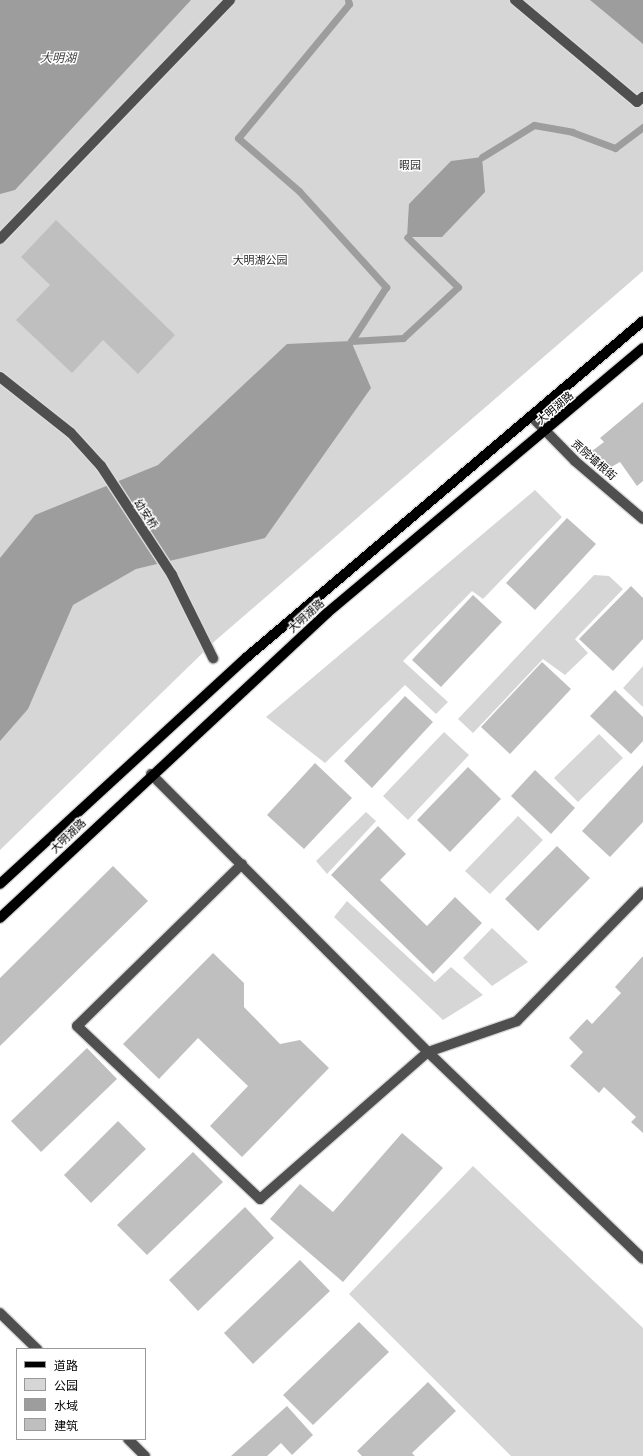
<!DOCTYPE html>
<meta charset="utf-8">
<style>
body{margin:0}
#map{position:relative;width:643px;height:1456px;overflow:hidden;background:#fff;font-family:Montserrat,"Noto Sans SC",sans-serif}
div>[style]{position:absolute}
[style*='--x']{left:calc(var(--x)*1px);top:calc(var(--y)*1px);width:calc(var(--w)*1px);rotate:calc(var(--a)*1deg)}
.green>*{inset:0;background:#d6d6d6}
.water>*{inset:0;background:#9d9d9d}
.stream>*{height:7px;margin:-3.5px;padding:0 3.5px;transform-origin:3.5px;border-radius:3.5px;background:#9d9d9d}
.building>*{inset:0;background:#bfbfbf}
.roads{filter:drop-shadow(1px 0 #dbdbdb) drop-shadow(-1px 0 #dbdbdb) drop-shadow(0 1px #dbdbdb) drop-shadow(0 -1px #dbdbdb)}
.minor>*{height:10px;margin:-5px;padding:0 5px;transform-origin:5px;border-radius:5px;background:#4f4f4f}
.major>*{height:10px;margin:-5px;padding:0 5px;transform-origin:5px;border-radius:5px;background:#000}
span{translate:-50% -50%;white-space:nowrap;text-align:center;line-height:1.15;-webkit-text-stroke:3px #fff;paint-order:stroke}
.park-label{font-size:11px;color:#2d2d2d}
.street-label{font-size:11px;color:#000}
.water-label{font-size:12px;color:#3e3e3e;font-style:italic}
.legend{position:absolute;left:16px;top:1348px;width:130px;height:92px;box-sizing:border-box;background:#fff;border:1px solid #999;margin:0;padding:5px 7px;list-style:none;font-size:12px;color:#000}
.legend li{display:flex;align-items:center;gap:8px;height:20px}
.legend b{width:20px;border:1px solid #999}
</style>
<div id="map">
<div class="green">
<div style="clip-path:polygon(0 0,643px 0,643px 271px,216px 640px,0 850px)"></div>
<div style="clip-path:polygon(535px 490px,562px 517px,483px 599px,472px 591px,403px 661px,448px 702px,436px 714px,405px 685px,325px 763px,266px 717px)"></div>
<div style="clip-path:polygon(594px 575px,609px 576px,623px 589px,575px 639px,588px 653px,565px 675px,543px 659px,473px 733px,458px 719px)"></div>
<div style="clip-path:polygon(643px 666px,643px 707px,623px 688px)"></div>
<div style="clip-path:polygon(444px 732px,469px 755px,408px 820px,383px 796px)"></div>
<div style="clip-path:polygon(599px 734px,623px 758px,578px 802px,554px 778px)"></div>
<div style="clip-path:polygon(366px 812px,376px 821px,327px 874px,316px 861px)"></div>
<div style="clip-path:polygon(518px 816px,543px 840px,490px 894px,465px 871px)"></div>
<div style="clip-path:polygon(347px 901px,435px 982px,451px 967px,483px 995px,443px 1020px,334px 917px)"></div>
<div style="clip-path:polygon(492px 928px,528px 962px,492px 986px,463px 958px)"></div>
<div style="clip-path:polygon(473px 1166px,643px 1328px,643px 1456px,511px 1456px,349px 1294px)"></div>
</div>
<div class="water">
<div style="clip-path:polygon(0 0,191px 0,15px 190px,0 194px)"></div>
<div style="clip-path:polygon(590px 0,643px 0,643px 44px,619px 24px)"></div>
<div style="clip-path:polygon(482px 157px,485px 192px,442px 237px,407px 237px,409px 204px,451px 161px)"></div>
<div style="clip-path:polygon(351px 341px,371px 388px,265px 538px,136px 569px,73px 605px,28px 709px,0 741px,0 558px,35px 515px,158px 465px,287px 344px)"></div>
</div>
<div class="stream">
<div style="--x:348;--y:0;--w:4;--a:76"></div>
<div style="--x:349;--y:4;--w:174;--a:129.6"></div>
<div style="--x:238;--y:138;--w:81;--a:41"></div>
<div style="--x:299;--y:191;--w:130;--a:47.8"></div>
<div style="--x:386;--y:287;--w:64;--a:122.9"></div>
<div style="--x:482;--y:157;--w:61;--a:-31.6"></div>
<div style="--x:534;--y:125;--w:39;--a:10"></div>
<div style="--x:572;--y:132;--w:46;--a:20.4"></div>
<div style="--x:615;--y:148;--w:35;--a:-37"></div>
<div style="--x:351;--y:341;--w:52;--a:-3.3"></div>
<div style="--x:403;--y:338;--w:75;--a:-42.8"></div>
<div style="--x:458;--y:287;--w:71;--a:-135.6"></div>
</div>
<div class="building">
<div style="clip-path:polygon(56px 220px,175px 335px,138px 374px,103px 340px,72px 373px,16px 320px,50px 285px,21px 257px)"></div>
<div style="clip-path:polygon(643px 402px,643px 481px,637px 486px,620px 462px,606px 470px,592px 451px,604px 442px,600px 438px)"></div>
<div style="clip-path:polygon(567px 518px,596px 544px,535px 610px,506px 583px)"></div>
<div style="clip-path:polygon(631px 586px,643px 598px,643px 639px,613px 671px,579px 639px)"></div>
<div style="clip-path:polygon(473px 595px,502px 622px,441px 687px,412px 660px)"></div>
<div style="clip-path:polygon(542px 662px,571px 689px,510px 754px,481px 727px)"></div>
<div style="clip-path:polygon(615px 690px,643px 717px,643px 741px,631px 754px,590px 716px)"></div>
<div style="clip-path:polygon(405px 696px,433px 722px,372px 788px,344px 761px)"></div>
<div style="clip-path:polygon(315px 763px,352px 798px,304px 849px,267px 815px)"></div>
<div style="clip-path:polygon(643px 765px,643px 822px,610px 857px,582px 831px)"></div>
<div style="clip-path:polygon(468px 767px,501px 799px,450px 852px,417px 820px)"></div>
<div style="clip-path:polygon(535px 770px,575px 808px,551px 834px,511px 796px)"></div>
<div style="clip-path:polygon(378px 826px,406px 854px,380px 880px,427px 926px,455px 897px,482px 923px,433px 974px,331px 875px)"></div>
<div style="clip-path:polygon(557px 846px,590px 878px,538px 931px,505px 899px)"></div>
<div style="clip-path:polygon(113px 866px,148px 901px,0 1046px,0 978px)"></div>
<div style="clip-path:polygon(213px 953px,244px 983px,244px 1007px,280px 1044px,300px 1040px,329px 1068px,242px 1157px,210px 1126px,248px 1086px,198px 1038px,159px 1079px,123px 1044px)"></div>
<div style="clip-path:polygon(642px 957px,643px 957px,643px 1133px,631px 1122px,636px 1117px,604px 1087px,599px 1093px,570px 1066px,583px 1052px,569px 1038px,587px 1019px,592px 1024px,621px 993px,615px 987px)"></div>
<div style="clip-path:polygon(87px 1048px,117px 1079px,41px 1152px,11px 1121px)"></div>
<div style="clip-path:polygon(118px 1121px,146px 1149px,91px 1203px,64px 1175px)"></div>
<div style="clip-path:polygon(402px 1133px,443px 1168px,343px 1282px,270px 1219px,300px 1184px,333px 1212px)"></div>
<div style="clip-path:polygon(193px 1152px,223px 1182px,147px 1255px,117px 1225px)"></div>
<div style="clip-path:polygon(245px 1207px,274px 1238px,198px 1311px,169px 1280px)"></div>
<div style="clip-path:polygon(300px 1260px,330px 1291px,253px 1364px,224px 1333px)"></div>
<div style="clip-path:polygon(359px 1322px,389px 1352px,313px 1425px,283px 1395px)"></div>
<div style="clip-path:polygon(428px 1382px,456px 1411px,412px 1453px,415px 1456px,362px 1456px,357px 1451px)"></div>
<div style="clip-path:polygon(287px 1406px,313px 1435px,292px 1455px,281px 1443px,267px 1456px,231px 1456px)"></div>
</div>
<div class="roads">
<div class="minor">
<div style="--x:515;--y:0;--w:159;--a:39.9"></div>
<div style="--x:637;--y:102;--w:8;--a:-40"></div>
<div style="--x:0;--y:239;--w:332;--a:-46.1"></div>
<div style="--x:0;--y:377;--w:90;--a:38.3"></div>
<div style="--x:71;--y:433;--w:45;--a:47.7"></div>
<div style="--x:101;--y:466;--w:130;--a:56.9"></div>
<div style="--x:172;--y:575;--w:93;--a:63.7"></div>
<div style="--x:531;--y:416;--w:63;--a:45.6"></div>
<div style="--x:575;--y:461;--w:89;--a:40.5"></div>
<div style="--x:151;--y:774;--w:392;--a:45.1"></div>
<div style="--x:428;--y:1052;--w:298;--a:43.9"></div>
<div style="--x:242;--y:864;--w:231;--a:135.5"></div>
<div style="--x:77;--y:1026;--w:252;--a:43.4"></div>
<div style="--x:260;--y:1199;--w:223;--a:-41.2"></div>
<div style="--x:428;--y:1052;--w:94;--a:-19.2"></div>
<div style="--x:517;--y:1021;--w:180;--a:-45.7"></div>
<div style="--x:0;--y:1313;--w:52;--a:44.2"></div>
<div style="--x:128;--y:1439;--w:24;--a:45"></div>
</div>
<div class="major">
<div style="--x:0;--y:884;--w:335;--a:-42.6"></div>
<div style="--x:247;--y:657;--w:519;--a:-40.31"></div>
<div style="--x:0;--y:918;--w:447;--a:-43"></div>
<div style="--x:327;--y:613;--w:412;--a:-40"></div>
</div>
</div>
<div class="park-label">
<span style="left:410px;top:165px">暇园</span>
<span style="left:260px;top:260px">大明湖公园</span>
</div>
<div class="street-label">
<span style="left:555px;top:408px;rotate:-40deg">大明湖路</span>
<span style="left:594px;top:460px;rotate:41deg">贡院墙根街</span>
<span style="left:146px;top:514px;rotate:57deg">幼安桥</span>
<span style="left:306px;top:616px;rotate:-42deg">大明湖路</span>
<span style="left:68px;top:836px;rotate:-44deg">大明湖路</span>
</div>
<div class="water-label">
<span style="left:58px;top:58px">大明湖</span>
</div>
<ul class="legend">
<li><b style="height:5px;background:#000"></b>道路</li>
<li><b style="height:11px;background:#d6d6d6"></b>公园</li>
<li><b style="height:11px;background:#9d9d9d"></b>水域</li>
<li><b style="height:11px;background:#bfbfbf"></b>建筑</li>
</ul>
</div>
